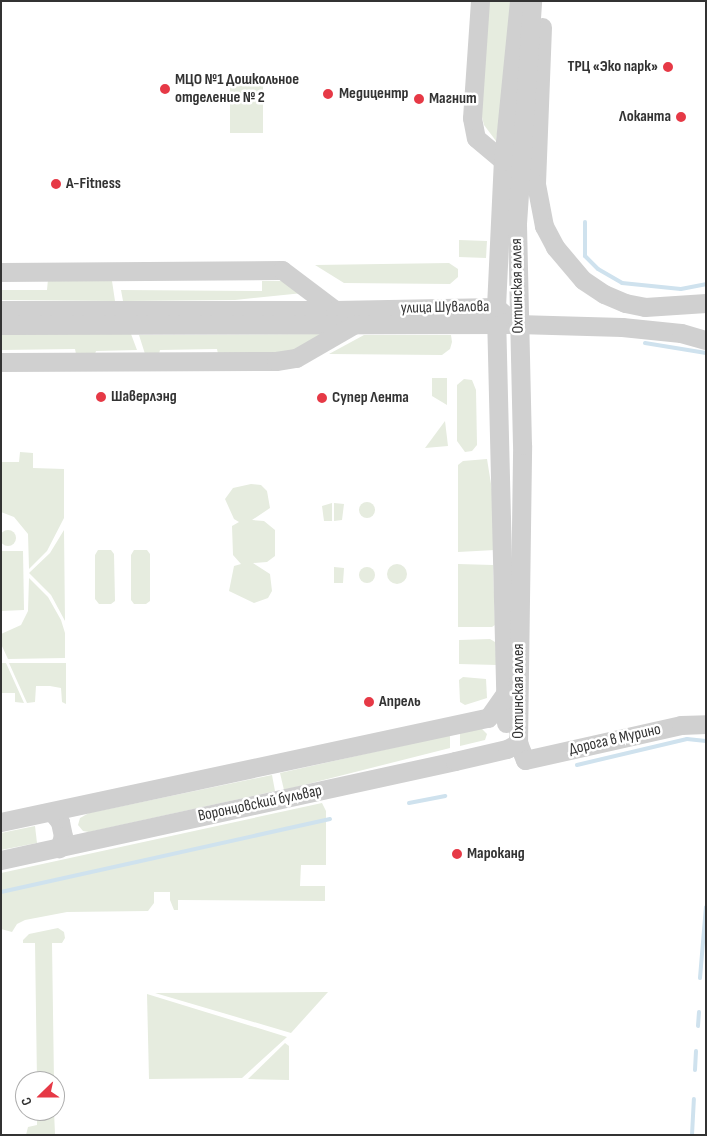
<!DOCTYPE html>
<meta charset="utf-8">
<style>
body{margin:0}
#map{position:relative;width:707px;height:1136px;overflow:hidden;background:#fff;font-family:"Sofia Sans Condensed",sans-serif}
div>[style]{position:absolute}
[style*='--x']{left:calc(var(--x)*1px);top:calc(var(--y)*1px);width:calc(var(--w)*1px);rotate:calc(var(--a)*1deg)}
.green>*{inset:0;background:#e6ecdf}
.round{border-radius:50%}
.stream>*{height:4px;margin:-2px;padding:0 2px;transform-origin:2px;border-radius:2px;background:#cfe2ee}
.minor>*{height:19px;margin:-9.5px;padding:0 9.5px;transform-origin:9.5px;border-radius:9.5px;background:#d0d0d0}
.dots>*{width:14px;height:14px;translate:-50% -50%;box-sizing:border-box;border:2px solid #fff;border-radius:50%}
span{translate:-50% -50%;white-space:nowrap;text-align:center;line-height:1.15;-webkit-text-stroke:5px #fff;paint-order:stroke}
.poi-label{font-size:16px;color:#333;font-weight:700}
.right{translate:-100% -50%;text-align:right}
.left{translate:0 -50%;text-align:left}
.street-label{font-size:16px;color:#333}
.frame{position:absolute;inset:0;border:2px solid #333;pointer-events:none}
.north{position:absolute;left:15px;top:1071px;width:50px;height:50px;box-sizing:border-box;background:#fff;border:1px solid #adadad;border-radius:50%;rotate:248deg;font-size:14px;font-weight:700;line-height:20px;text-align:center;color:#333}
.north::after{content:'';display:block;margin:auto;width:18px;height:22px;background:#e63946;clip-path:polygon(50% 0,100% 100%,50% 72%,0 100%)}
</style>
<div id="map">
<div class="green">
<div style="clip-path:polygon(489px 1px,515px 1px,496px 141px,484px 125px,479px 105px)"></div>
<div style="clip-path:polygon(230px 79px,263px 79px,263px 133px,230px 133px)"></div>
<div style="clip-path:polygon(459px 240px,487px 241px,486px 258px,459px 257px)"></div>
<div style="clip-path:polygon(449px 263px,458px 269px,458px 277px,450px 284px,344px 283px,315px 265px)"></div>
<div style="clip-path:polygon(48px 279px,112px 281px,115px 301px,1px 300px,1px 290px,47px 290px)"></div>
<div style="clip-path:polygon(262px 281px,284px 281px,303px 293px,235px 300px,123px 301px,121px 290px,262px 291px)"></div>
<div style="clip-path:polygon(1px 333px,131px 334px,137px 350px,96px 351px,95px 354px,76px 354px,75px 349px,1px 350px)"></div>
<div style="clip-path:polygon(327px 334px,292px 353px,218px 354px,217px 349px,160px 350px,159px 354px,145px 354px,139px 335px)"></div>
<div style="clip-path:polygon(364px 335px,451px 335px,452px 342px,450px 349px,442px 355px,329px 354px)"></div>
<div style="clip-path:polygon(432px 378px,447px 378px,447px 405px,432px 396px)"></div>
<div style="clip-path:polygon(464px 379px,472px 380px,476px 390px,477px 445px,472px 451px,465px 452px,457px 441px,457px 385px)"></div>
<div style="clip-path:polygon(445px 421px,448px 446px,425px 448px)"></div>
<div style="clip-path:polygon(20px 452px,33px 453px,33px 468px,64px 469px,64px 518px,47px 551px,29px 569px,28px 534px,14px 517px,1px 512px,1px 462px,19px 462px)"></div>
<div style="clip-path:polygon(487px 459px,496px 515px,495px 550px,458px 552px,458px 465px,463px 461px)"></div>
<div style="clip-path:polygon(251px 484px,261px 485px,267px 491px,270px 508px,252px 520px,264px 521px,275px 530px,275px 556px,267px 562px,253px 563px,270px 574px,272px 591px,268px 598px,254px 603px,229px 591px,234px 566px,241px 564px,233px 555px,232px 526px,239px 522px,234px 519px,225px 499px,233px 488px)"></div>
<div class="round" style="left:359px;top:502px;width:16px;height:16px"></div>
<div style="clip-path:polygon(332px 503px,332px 521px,324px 521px,322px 506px)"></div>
<div style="clip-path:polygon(334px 503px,344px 504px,342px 520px,334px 521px)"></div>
<div class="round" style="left:0;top:530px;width:16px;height:16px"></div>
<div style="clip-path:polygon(64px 530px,65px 621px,51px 595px,29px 573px,50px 553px)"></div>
<div style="clip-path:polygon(98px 550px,111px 550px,114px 554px,115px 601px,111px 604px,99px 604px,95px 599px,95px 555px)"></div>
<div style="clip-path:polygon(134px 550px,147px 550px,150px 554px,150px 601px,146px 604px,134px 604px,131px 600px,131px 555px)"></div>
<div style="clip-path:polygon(1px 551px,23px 551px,24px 610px,1px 611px)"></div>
<div class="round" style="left:387px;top:564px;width:20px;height:20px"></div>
<div style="clip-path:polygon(458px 564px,493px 565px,495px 625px,492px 627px,458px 627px)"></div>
<div class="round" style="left:359px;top:567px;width:16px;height:16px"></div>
<div style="clip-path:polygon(334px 567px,344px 568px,343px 583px,334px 583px)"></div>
<div style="clip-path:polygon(29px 578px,48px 597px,61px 620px,65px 633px,65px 658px,8px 659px,1px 644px,1px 634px,21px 625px,28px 611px)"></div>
<div style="clip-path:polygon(490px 639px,495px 642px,497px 665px,459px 664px,459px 640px)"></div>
<div style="clip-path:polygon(1px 663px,6px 663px,24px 703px,15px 702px,15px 693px,1px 693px)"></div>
<div style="clip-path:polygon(9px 663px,66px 663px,66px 704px,62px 702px,61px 688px,50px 686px,36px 686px,35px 702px,27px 703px)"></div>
<div style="clip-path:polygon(463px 677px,486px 679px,487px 698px,465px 705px,460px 702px,459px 680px)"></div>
<div style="clip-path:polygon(481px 728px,487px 734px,485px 740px,460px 746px,460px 733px)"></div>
<div style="clip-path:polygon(450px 735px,450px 748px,284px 790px,280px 773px)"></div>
<div style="clip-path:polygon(272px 775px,275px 791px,89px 832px,83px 831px,78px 825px,80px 818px,89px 813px)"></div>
<div style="clip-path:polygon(322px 803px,326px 811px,326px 865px,301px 865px,300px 886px,325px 886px,325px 901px,178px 900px,178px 910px,174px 910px,170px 900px,170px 892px,154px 892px,154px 903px,148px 911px,67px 912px,25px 920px,17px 924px,12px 932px,1px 929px,1px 873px)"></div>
<div style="clip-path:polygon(35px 826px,37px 843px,1px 850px,1px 833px)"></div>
<div style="clip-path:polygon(58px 928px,64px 932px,65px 938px,62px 943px,52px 943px,54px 1081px,37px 1081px,35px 943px,23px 943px,23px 940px,29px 934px)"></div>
<div style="clip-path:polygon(328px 992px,291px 1033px,155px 993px)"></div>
<div style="clip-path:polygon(147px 994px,287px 1037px,242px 1078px,149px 1079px)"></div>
<div style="clip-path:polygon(285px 1043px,289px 1046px,289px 1080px,248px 1079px)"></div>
<div style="clip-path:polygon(37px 1111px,54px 1111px,55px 1134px,64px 1135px,26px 1135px,28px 1127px,37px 1125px)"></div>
</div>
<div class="stream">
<div style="--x:585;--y:222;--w:34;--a:90"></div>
<div style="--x:585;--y:256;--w:18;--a:45"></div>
<div style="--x:598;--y:269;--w:28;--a:30"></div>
<div style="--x:622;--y:283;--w:59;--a:5.8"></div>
<div style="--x:681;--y:289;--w:25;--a:-11"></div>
<div style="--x:645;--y:343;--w:62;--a:9.3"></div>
<div style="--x:577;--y:765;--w:113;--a:-13.3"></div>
<div style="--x:687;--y:739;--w:19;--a:6"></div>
<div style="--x:409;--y:803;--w:37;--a:-11"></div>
<div style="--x:1;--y:892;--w:337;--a:-12.5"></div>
<div style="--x:700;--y:978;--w:71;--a:-85.2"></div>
<div style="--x:698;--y:1026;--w:14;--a:-86"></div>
<div style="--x:695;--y:1070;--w:19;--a:-87"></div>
<div style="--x:692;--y:1135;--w:36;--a:-87"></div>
</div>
<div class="minor">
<div style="--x:480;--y:1;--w:117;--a:93.9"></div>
<div style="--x:472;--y:118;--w:20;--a:79"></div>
<div style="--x:476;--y:138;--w:35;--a:40"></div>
<div style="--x:542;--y:27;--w:157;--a:92.2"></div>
<div style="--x:536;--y:184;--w:43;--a:79.2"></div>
<div style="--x:544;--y:226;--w:24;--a:62"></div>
<div style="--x:555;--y:247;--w:43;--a:49.7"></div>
<div style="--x:583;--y:280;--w:25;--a:34"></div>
<div style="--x:604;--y:294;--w:23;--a:23"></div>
<div style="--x:625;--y:303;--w:20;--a:11"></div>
<div style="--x:645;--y:307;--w:61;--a:-3.8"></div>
<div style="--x:1;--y:272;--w:281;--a:-0.4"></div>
<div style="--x:282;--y:270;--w:66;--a:37"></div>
<div style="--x:1;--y:310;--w:334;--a:0"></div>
<div style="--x:335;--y:310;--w:161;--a:-1.1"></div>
<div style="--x:496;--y:307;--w:11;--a:41"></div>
<div style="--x:1;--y:325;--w:516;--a:-0.11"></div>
<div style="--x:517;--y:324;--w:105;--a:1.6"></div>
<div style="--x:622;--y:327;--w:59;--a:5.8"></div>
<div style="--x:681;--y:333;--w:26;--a:16"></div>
<div style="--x:1;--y:362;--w:275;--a:-0.2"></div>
<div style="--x:276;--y:361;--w:20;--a:-9"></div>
<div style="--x:296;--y:358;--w:68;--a:-30"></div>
<div style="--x:506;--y:723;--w:416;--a:-91.4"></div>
<div style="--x:496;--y:307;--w:146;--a:-87.3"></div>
<div style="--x:503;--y:161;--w:161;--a:-84.3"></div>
<div style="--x:525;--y:760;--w:18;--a:-112"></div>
<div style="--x:518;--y:743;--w:298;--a:-89.2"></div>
<div style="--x:522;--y:445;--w:222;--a:-91.3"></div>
<div style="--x:517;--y:223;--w:223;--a:-86.1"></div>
<div style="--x:525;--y:760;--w:160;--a:-12.6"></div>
<div style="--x:681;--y:725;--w:25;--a:-2"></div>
<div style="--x:52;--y:812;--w:13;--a:51"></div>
<div style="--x:60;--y:822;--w:14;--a:78"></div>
<div style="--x:63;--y:836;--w:13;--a:108"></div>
<div style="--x:1;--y:822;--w:498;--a:-12.1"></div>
<div style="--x:488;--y:718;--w:29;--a:-55"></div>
<div style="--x:1;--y:860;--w:465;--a:-12.3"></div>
<div style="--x:455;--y:761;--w:53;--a:-13"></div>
<div style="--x:507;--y:749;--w:13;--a:-29"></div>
</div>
<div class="dots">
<div style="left:668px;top:67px;background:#e63946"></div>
<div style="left:165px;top:89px;background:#e63946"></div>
<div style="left:328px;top:94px;background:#e63946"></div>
<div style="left:419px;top:99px;background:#e63946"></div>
<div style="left:681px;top:117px;background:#e63946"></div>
<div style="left:56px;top:184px;background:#e63946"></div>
<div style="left:101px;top:397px;background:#e63946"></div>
<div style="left:322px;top:398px;background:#e63946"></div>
<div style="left:369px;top:702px;background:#e63946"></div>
<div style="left:457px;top:854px;background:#e63946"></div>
</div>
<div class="poi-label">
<span class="right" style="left:658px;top:67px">ТРЦ «Эко парк»</span>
<span class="left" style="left:175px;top:89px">МЦО №1 Дошкольное<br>отделение № 2</span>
<span class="left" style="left:339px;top:94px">Медицентр</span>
<span class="left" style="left:429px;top:99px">Магнит</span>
<span class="right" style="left:671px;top:117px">Локанта</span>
<span class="left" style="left:66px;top:184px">A-Fitness</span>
<span class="left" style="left:111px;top:397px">Шаверлэнд</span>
<span class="left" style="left:332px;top:398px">Супер Лента</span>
<span class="left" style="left:379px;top:702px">Апрель</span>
<span class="left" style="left:467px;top:854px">Мароканд</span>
</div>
<div class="street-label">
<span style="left:518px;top:286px;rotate:-91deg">Охтинская аллея</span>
<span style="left:445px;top:308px;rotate:-1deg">улица Шувалова</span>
<span style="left:519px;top:691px;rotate:-90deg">Охтинская аллея</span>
<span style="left:615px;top:740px;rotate:-13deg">Дорога в Мурино</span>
<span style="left:260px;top:804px;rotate:-12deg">Воронцовский бульвар</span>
</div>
<div class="frame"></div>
<div class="north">С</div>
</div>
